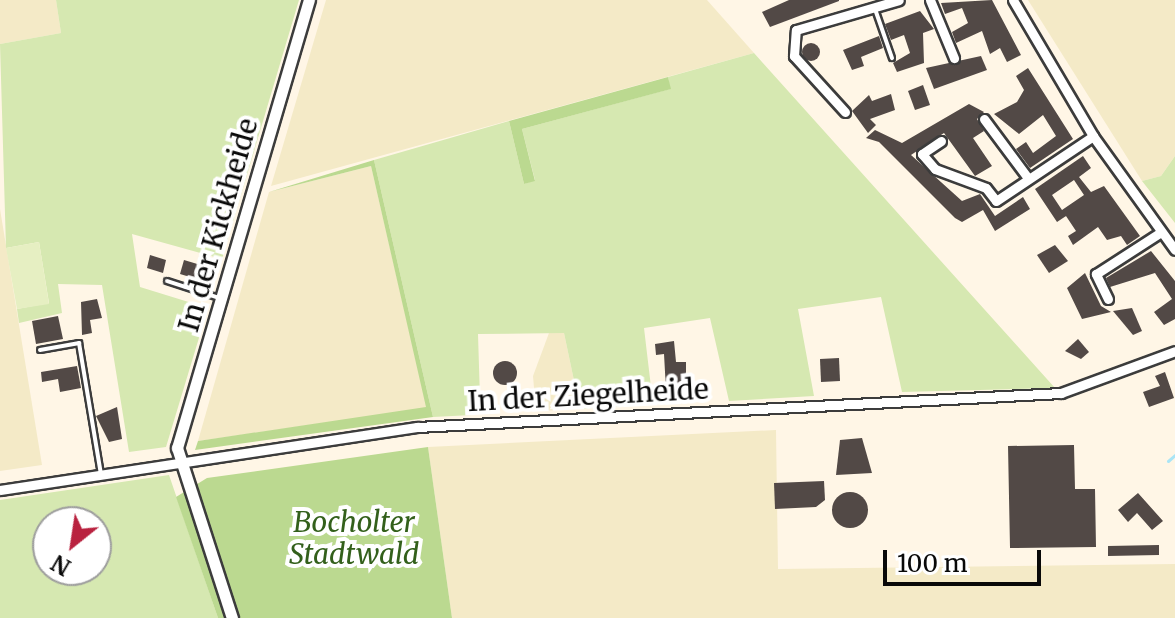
<!DOCTYPE html>
<style>
body{margin:0}
#map{position:relative;width:1175px;height:618px;overflow:hidden;background:#fff6e6;font-family:Merriweather,serif}
div>[style]{position:absolute}
[style*='--x']{left:calc(var(--x)*1px);top:calc(var(--y)*1px);width:calc(var(--w)*1px);rotate:calc(var(--a)*1deg)}
.farmland>*{inset:0;background:#f4eac7}
.green>*{inset:0;background:#d6e8b1}
.forest>*{inset:0;background:#bbd990}
.pitch>*{inset:0;background:#e6efc2}
.stream>*{height:3px;margin:-1.5px;padding:0 1.5px;transform-origin:1.5px;border-radius:1.5px;background:#aae5f6}
.building>*{inset:0;background:#524946}
.round{border-radius:50%}
.roads{filter:drop-shadow(2px 0 #3c3c3c) drop-shadow(-2px 0 #3c3c3c) drop-shadow(0 2px #3c3c3c) drop-shadow(0 -2px #3c3c3c)}
.service>*{height:4px;margin:-2px;padding:0 2px;transform-origin:2px;border-radius:2px;background:#fff}
.minor>*{height:9px;margin:-4.5px;padding:0 4.5px;transform-origin:4.5px;border-radius:4.5px;background:#fff}
.tertiary>*{height:11px;margin:-5.5px;padding:0 5.5px;transform-origin:5.5px;border-radius:5.5px;background:#fff}
span{translate:-50% -50%;white-space:nowrap;text-align:center;line-height:1.15;-webkit-text-stroke:8px #fff;paint-order:stroke}
.street-label{font-size:28px;color:#090909}
.park-label{font-size:28px;color:#33601b;font-style:italic}
.north{position:absolute;left:32px;top:506px;width:80px;height:80px;box-sizing:border-box;background:#fff;border:2px solid #9d9d9d;border-radius:50%;rotate:210deg;font-size:22px;font-weight:700;line-height:32px;text-align:center;color:#090909}
.north::after{content:'';display:block;margin:auto;width:28px;height:36px;background:#b9223f;clip-path:polygon(50% 0,100% 100%,50% 72%,0 100%)}
.scale{position:absolute;left:883px;top:550px;width:158px;height:36px;box-sizing:border-box;border:4px solid #090909;border-top:0;padding-left:10px;font-size:24px;line-height:28px;white-space:nowrap;color:#090909;-webkit-text-stroke:6px #fff;paint-order:stroke}
</style>
<div id="map">
<div class="farmland">
<div style="clip-path:polygon(0 0,56px 0,61px 33px,0 44px)"></div>
<div style="clip-path:polygon(326px 0,707px 0,754px 53px,271px 186px)"></div>
<div style="clip-path:polygon(1028px 0,1175px 0,1175px 156px,1161px 176px,1142px 181px)"></div>
<div style="clip-path:polygon(371px 166px,427px 408px,198px 441px,269px 192px)"></div>
<div style="clip-path:polygon(0 209px,42px 465px,0 471px)"></div>
<div style="clip-path:polygon(549px 333px,564px 333px,580px 409px,536px 411px,533px 376px)"></div>
<div style="clip-path:polygon(776px 430px,778px 569px,1175px 564px,1175px 618px,452px 618px,428px 447px)"></div>
</div>
<div class="green">
<div style="clip-path:polygon(56px 0,299px 0,222px 259px,132px 234px,140px 287px,208px 308px,166px 447px,129px 452px,102px 285px,58px 284px,62px 313px,19px 323px,17px 309px,49px 303px,39px 242px,6px 248px,0 44px,61px 33px)"></div>
<div style="clip-path:polygon(754px 53px,1055px 388px,902px 392px,881px 297px,798px 309px,814px 396px,729px 401px,710px 318px,644px 328px,653px 404px,580px 409px,564px 333px,478px 334px,480px 399px,471px 399px,472px 415px,433px 417px,374px 160px,509px 121px,524px 184px,535px 180px,522px 129px,670px 89px,668px 77px)"></div>
<div style="clip-path:polygon(1175px 156px,1175px 223px,1142px 181px,1161px 176px)"></div>
<div style="clip-path:polygon(evenodd,169px 475px,218px 618px,0 618px,0 500px,169px 475px,48px 522px,96px 522px,96px 570px,48px 570px,48px 522px)"></div>
</div>
<div class="forest">
<div style="clip-path:polygon(668px 77px,671px 89px,522px 129px,535px 181px,524px 184px,509px 121px)"></div>
<div style="clip-path:polygon(374px 160px,433px 417px,195px 450px,198px 441px,426px 407px,371px 166px,269px 192px)"></div>
<div style="clip-path:polygon(428px 447px,452px 618px,218px 618px,176px 497px,207px 478px)"></div>
</div>
<div class="pitch">
<div style="clip-path:polygon(39px 242px,49px 304px,17px 309px,6px 248px)"></div>
</div>
<div class="stream">
<div style="--x:1168;--y:461;--w:9;--a:-41"></div>
</div>
<div class="building">
<div style="clip-path:polygon(789px 0,839px 0,839px 1px,770px 27px,762px 12px)"></div>
<div style="clip-path:polygon(992px 0,1021px 55px,1007px 62px,1000px 48px,990px 54px,982px 31px,956px 43px,952px 32px,968px 23px,962px 8px,945px 14px,941px 3px)"></div>
<div style="clip-path:polygon(920px 11px,934px 29px,923px 33px,924px 63px,897px 72px,893px 63px,910px 53px,904px 35px,891px 40px,885px 24px)"></div>
<div style="clip-path:polygon(879px 36px,883px 48px,861px 57px,864px 66px,852px 70px,843px 50px)"></div>
<div class="round" style="left:802px;top:43px;width:18px;height:18px"></div>
<div style="clip-path:polygon(981px 56px,987px 70px,934px 89px,926px 68px)"></div>
<div style="clip-path:polygon(1028px 68px,1073px 139px,1030px 168px,1016px 149px,1026px 142px,1033px 153px,1056px 136px,1043px 115px,1019px 134px,994px 114px,1017px 102px,1024px 90px,1016px 76px)"></div>
<div style="clip-path:polygon(923px 85px,930px 105px,915px 110px,908px 91px)"></div>
<div style="clip-path:polygon(891px 94px,895px 110px,870px 119px,876px 125px,868px 133px,852px 111px,869px 95px,872px 101px)"></div>
<div style="clip-path:polygon(969px 104px,984px 112px,977px 119px,984px 131px,973px 138px,992px 166px,975px 176px,944px 133px,911px 155px,962px 201px,980px 194px,995px 216px,1023px 197px,1030px 209px,995px 231px,983px 210px,962px 222px,955px 218px,879px 142px,866px 138px,875px 130px,902px 143px)"></div>
<div style="clip-path:polygon(1083px 156px,1091px 168px,1079px 177px,1091px 192px,1104px 186px,1140px 236px,1127px 245px,1121px 236px,1107px 240px,1098px 227px,1073px 245px,1068px 236px,1076px 231px,1062px 210px,1084px 195px,1074px 180px,1052px 195px,1066px 216px,1057px 222px,1035px 189px)"></div>
<div style="clip-path:polygon(1055px 245px,1068px 261px,1049px 273px,1037px 255px)"></div>
<div style="clip-path:polygon(1151px 251px,1175px 281px,1175px 319px,1164px 325px,1154px 312px,1172px 299px,1155px 273px,1110px 287px,1106px 278px)"></div>
<div style="clip-path:polygon(150px 255px,166px 260px,163px 273px,147px 268px)"></div>
<div style="clip-path:polygon(184px 260px,204px 266px,200px 280px,180px 274px)"></div>
<div style="clip-path:polygon(1085px 273px,1101px 306px,1111px 312px,1082px 319px,1067px 288px)"></div>
<div style="clip-path:polygon(97px 299px,102px 318px,90px 320px,92px 333px,82px 335px,81px 302px)"></div>
<div style="clip-path:polygon(1132px 308px,1142px 331px,1133px 335px,1113px 311px)"></div>
<div style="clip-path:polygon(58px 316px,63px 339px,36px 344px,32px 321px)"></div>
<div style="clip-path:polygon(1078px 339px,1089px 352px,1081px 359px,1065px 351px)"></div>
<div style="clip-path:polygon(674px 341px,676px 362px,686px 362px,686px 372px,683px 389px,666px 390px,664px 354px,656px 355px,655px 344px)"></div>
<div style="clip-path:polygon(839px 358px,840px 381px,821px 382px,820px 359px)"></div>
<div class="round" style="left:493px;top:361px;width:24px;height:24px"></div>
<div style="clip-path:polygon(77px 366px,81px 388px,60px 392px,58px 379px,42px 382px,41px 372px)"></div>
<div style="clip-path:polygon(1165px 372px,1174px 398px,1149px 407px,1143px 392px,1160px 386px,1155px 376px)"></div>
<div style="clip-path:polygon(117px 407px,122px 439px,109px 442px,96px 416px)"></div>
<div style="clip-path:polygon(862px 438px,872px 473px,836px 475px,840px 440px)"></div>
<div style="clip-path:polygon(1074px 445px,1075px 489px,1095px 489px,1096px 547px,1010px 548px,1008px 446px)"></div>
<div style="clip-path:polygon(824px 481px,825px 500px,816px 507px,775px 509px,774px 483px)"></div>
<div class="round" style="left:832px;top:492px;width:36px;height:36px"></div>
<div style="clip-path:polygon(1138px 493px,1163px 521px,1152px 530px,1137px 513px,1128px 522px,1118px 510px)"></div>
<div style="clip-path:polygon(1159px 545px,1159px 555px,1108px 556px,1108px 546px)"></div>
</div>
<div class="roads">
<div class="service">
<div style="--x:875;--y:9;--w:52;--a:70.9"></div>
<div style="--x:167;--y:281;--w:55;--a:18.1"></div>
<div style="--x:40;--y:350;--w:40;--a:-10"></div>
<div style="--x:79;--y:343;--w:133;--a:80.5"></div>
</div>
<div class="minor">
<div style="--x:930;--y:0;--w:63;--a:67.5"></div>
<div style="--x:1013;--y:0;--w:158;--a:59.5"></div>
<div style="--x:1093;--y:136;--w:140;--a:54.3"></div>
<div style="--x:845;--y:112;--w:76;--a:-132.3"></div>
<div style="--x:794;--y:56;--w:26;--a:-86"></div>
<div style="--x:796;--y:30;--w:107;--a:-16.2"></div>
<div style="--x:984;--y:119;--w:74;--a:53.3"></div>
<div style="--x:941;--y:141;--w:23;--a:146"></div>
<div style="--x:922;--y:154;--w:20;--a:49"></div>
<div style="--x:935;--y:169;--w:54;--a:20.4"></div>
<div style="--x:986;--y:188;--w:16;--a:52"></div>
<div style="--x:996;--y:201;--w:117;--a:-33.8"></div>
<div style="--x:1108;--y:299;--w:28;--a:-116"></div>
<div style="--x:1096;--y:274;--w:77;--a:-32.9"></div>
<div style="--x:0;--y:490;--w:422;--a:-8.6"></div>
<div style="--x:417;--y:427;--w:645;--a:-3.02"></div>
<div style="--x:1061;--y:393;--w:121;--a:-20.2"></div>
</div>
<div class="tertiary">
<div style="--x:232;--y:618;--w:179;--a:-107.9"></div>
<div style="--x:177;--y:448;--w:467;--a:-73.6"></div>
</div>
</div>
<div class="street-label">
<span style="left:218px;top:225px;rotate:-74deg">In der Kickheide</span>
<span style="left:588px;top:395px;rotate:-3deg">In der Ziegelheide</span>
</div>
<div class="park-label">
<span style="left:354px;top:538px">Bocholter<br>Stadtwald</span>
</div>
<div class="north">N</div>
<div class="scale">100 m</div>
</div>
